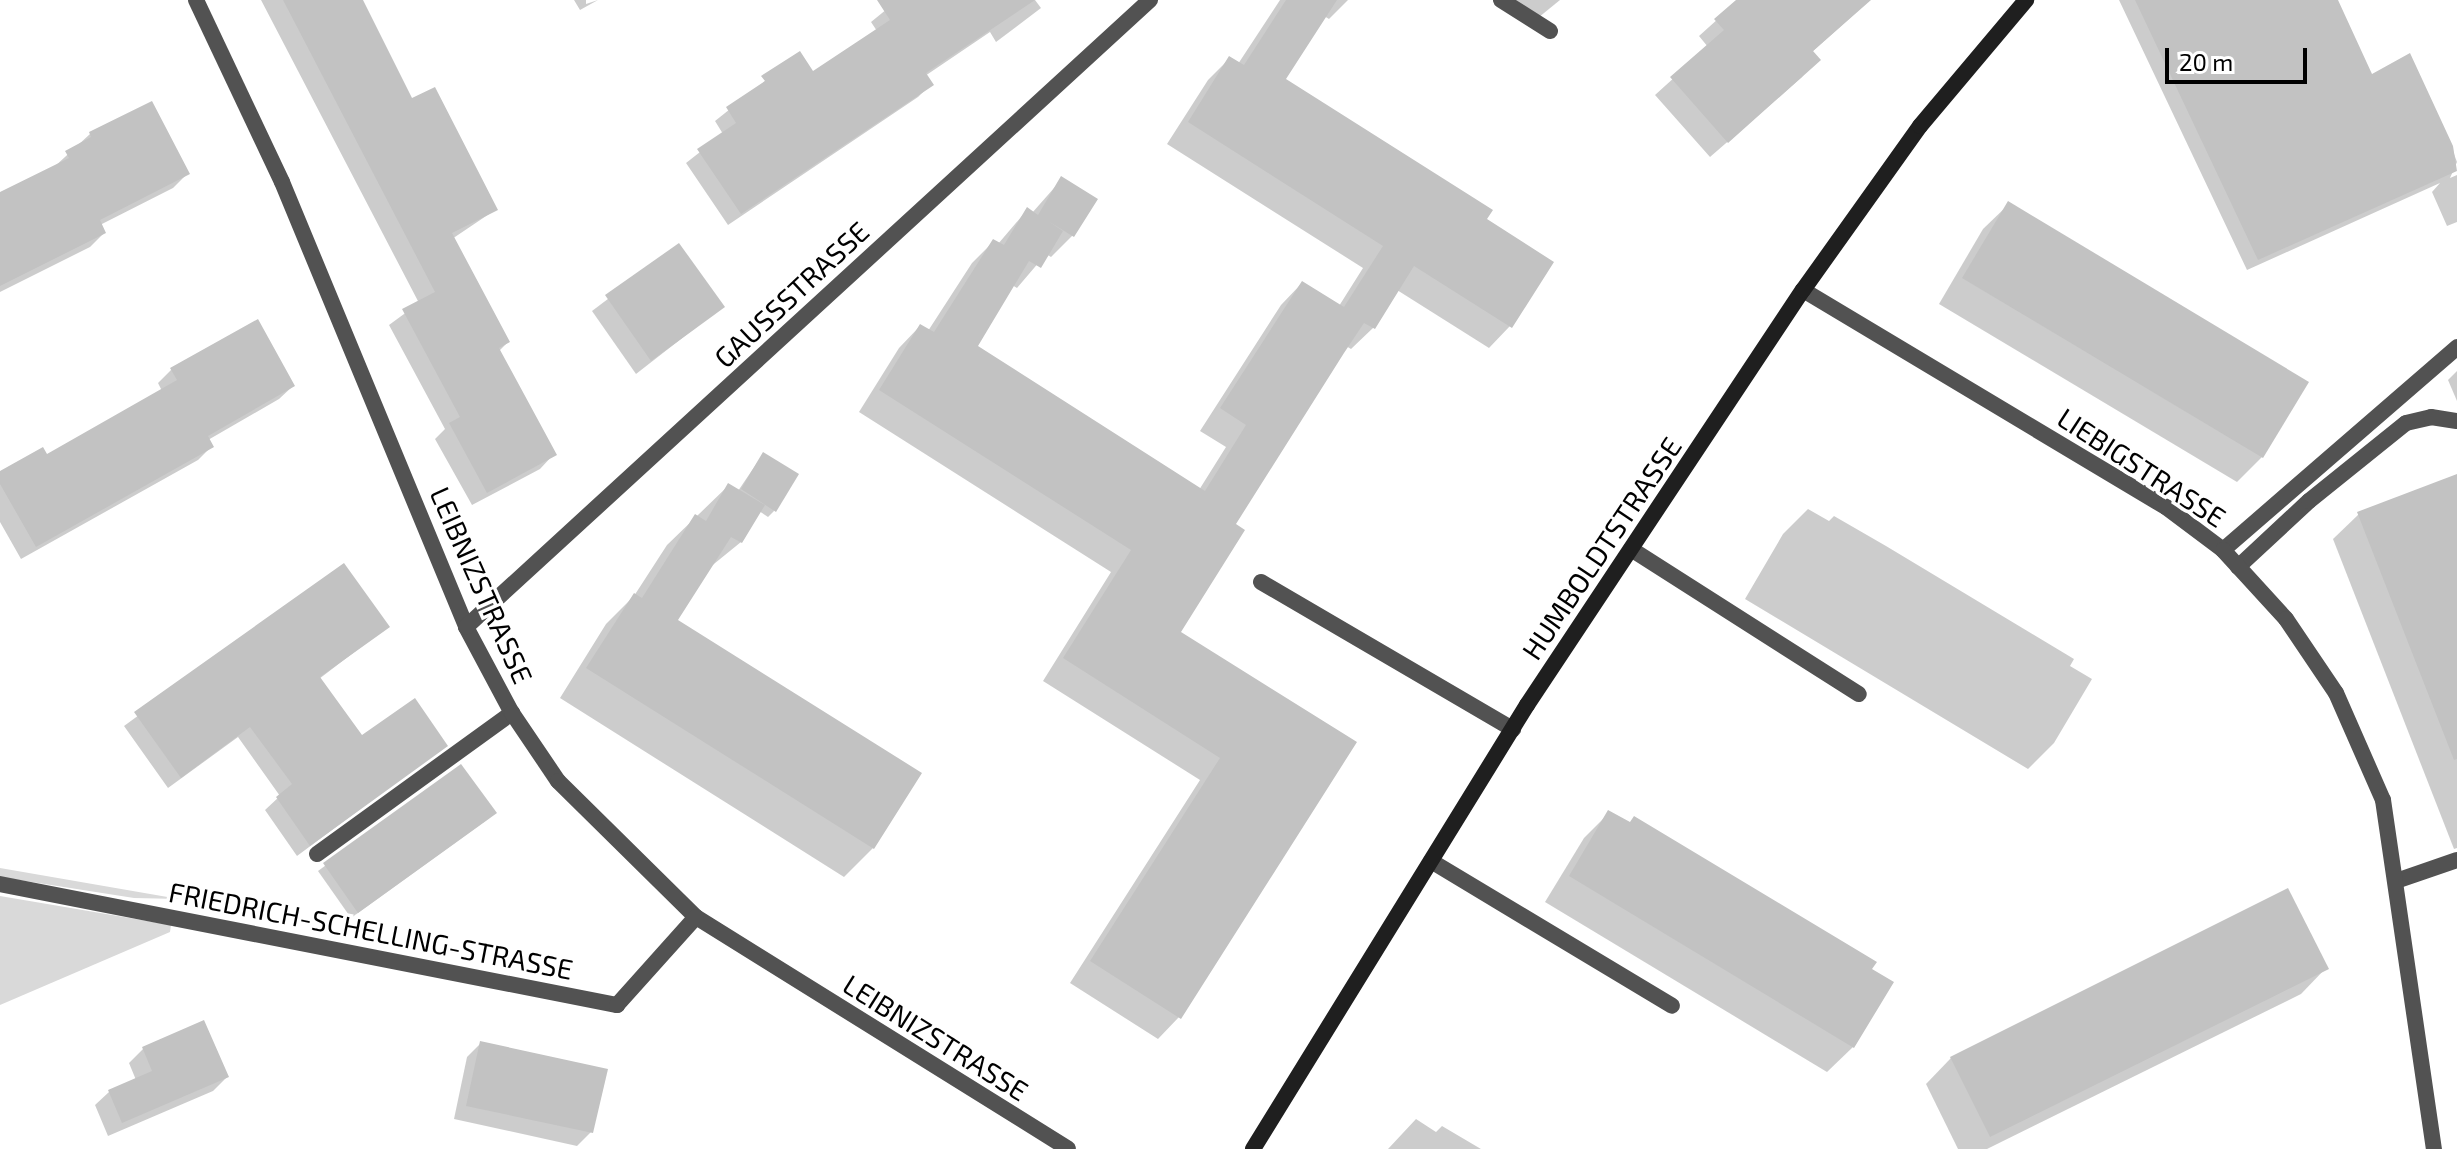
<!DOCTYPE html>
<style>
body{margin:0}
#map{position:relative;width:2457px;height:1149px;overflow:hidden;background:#fff;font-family:"Exo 2",sans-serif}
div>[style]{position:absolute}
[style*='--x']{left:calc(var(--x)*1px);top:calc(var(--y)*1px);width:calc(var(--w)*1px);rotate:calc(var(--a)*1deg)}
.green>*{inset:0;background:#d9d9d9}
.shadow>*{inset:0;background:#0003}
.building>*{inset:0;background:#c2c2c2}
.lane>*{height:16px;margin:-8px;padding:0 8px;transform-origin:8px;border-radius:8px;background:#525252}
.street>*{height:16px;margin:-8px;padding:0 8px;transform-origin:8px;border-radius:8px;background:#525252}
.secondary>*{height:16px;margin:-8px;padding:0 8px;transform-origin:8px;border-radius:8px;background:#1f1f1f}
span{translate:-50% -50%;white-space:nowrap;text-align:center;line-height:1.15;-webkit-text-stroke:7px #fff;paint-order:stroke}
.street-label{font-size:28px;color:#000}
.scale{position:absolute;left:2165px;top:48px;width:142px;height:36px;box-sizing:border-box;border:4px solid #000;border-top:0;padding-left:10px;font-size:24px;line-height:28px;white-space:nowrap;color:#000;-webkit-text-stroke:6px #fff;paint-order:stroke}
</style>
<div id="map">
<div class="green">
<div style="clip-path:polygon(0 868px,179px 899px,134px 898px,0 877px)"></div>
<div style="clip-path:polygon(0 896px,171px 925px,170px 932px,0 1005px)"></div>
</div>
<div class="shadow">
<div style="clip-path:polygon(261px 0,361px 0,411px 101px,495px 210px,452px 239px,508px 342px,499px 351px,554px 454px,540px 469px,472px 505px,435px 439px,445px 429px,389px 325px,419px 303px)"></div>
<div style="clip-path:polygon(574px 0,586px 0,586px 4px,598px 0,580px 10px)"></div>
<div style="clip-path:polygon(898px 0,1035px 0,1041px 8px,996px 42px,990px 32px,925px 76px,931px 84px,918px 97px,728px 225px,686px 163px,723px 134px,715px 121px,799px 54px,813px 74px,877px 31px,871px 22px)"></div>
<div style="clip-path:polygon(1280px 0,1348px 0,1329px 19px,1324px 16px,1283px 80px,1485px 220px,1510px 326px,1489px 348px,1397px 290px,1373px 328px,1351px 349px,1346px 346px,1233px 525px,1179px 632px,1354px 743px,1179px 1017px,1158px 1039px,1070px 983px,1200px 780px,1043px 681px,1111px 572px,859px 412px,899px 348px,920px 326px,928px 331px,972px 263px,994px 241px,998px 244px,1027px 210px,1032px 213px,1062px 179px,1073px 235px,1051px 257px,1046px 254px,1017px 288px,1012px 285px,975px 347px,1199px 490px,1226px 447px,1200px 431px,1281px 305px,1302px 283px,1339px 306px,1363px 268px,1167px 144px,1208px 80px,1229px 59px,1238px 64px)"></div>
<div style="clip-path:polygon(1515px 0,1560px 0,1533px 22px)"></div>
<div style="clip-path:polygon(1739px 0,1870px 0,1812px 52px,1802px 77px,1710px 157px,1655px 95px,1708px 47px,1699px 36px)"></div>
<div style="clip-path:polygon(2119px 0,2336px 0,2371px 76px,2451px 146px,2457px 162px,2450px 178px,2457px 175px,2457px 222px,2447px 226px,2432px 192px,2440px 183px,2247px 270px)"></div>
<div style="clip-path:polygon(90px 134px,187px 174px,173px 188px,100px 225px,104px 233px,90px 247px,0 292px,0 195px,53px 168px)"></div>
<div style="clip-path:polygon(2009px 204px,2262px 457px,2237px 482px,1939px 304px,1983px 229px)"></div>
<div style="clip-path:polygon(678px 246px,722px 307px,636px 374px,592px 311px)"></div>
<div style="clip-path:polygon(171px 370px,293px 386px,279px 399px,208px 440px,212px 446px,198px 460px,21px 559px,0 522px,0 473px,46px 457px,162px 391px,158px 383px)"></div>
<div style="clip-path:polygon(2457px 371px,2457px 401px,2448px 380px)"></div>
<div style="clip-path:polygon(763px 454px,774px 511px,768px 517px,759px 511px,741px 542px,709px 568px,675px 621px,873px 848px,844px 877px,560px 698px,606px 624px,634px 596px,667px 545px,729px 485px,738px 491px)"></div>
<div style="clip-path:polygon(2457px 505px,2457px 848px,2454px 849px,2333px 539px,2359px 514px)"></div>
<div style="clip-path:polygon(1808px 509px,1829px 521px,1834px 516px,1886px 546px,2074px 659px,2070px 666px,2092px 679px,2054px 743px,2028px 769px,1745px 599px,1783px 534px)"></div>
<div style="clip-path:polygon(343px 566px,387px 627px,319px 679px,361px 737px,445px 746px,297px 856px,265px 810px,280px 796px,238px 737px,168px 788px,124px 726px)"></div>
<div style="clip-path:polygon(460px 766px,488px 819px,351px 918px,318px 871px)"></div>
<div style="clip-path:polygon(1609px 813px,1891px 982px,1853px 1047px,1827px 1072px,1545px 902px,1584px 838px)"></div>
<div style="clip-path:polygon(2326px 968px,2301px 994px,1987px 1149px,1958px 1149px,1926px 1084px,1951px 1058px)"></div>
<div style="clip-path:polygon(203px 1023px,227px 1077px,213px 1091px,108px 1136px,95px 1105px,109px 1092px,136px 1080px,129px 1063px,143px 1049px)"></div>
<div style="clip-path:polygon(481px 1043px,591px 1132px,577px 1146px,454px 1119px,467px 1057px)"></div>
<div style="clip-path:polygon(1416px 1119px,1436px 1132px,1442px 1126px,1481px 1149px,1388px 1149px)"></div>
</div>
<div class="building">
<div style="clip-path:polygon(283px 0,363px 0,412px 98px,435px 87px,498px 210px,452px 233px,510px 342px,499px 348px,557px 455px,487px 493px,449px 423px,460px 417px,402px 309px,435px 292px)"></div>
<div style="clip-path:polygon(877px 0,1035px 0,926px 73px,934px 85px,741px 214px,697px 149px,736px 123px,726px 107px,765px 81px,761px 76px,800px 51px,813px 71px,890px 20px)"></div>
<div style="clip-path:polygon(1286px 0,1337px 0,1286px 79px,1493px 210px,1487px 219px,1554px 262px,1512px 328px,1414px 266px,1375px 329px,1364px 323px,1344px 353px,1236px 524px,1245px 530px,1181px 632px,1357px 742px,1181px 1019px,1090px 961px,1220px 758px,1063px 658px,1131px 550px,879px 390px,920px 324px,934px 332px,993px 239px,1004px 245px,1027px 207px,1038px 215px,1061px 176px,1098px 199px,1074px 237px,1048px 221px,1063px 231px,1041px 268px,1029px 261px,978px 346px,1205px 491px,1246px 425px,1220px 408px,1302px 281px,1344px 307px,1383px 246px,1188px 122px,1229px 56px,1244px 65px)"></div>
<div style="clip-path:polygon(1736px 0,1871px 0,1813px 51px,1821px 60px,1728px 143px,1670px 77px,1724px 30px,1714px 19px)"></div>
<div style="clip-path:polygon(2135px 0,2338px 0,2372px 74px,2410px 53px,2453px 146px,2457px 171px,2258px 260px)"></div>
<div style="clip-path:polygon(152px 101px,190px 174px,100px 220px,106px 233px,0 286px,0 192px,69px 158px,65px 151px,91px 137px,89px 132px)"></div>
<div style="clip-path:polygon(2008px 201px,2309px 382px,2263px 458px,1962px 278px)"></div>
<div style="clip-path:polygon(679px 243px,725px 307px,651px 361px,605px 295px)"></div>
<div style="clip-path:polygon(258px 319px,295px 386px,208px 436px,214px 447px,36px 547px,0 484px,0 471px,43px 447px,47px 454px,177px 380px,170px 368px)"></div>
<div style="clip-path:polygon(763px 452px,799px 474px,776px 512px,741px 489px)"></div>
<div style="clip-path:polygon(2457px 474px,2457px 759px,2454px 760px,2357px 512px)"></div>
<div style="clip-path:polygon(728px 483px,765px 505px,742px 543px,731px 537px,678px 620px,922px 773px,874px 849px,586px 668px,634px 593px,642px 598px,695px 514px,706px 521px)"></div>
<div style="clip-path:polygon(344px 563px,390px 627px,320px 677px,362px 735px,415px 698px,448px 746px,310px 846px,276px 797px,292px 784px,250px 727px,181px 778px,134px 712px)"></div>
<div style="clip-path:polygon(461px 764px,497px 813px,358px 913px,323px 863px)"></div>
<div style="clip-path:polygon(1608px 810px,1630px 822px,1634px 816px,1877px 962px,1872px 969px,1894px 982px,1854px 1048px,1569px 876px)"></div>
<div style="clip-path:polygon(2288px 888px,2329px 969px,1990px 1137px,1950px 1057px)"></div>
<div style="clip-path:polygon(204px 1020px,229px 1077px,122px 1123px,108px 1090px,152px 1071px,142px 1047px)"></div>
<div style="clip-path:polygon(480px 1041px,608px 1069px,593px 1133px,466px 1106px)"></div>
</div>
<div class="lane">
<div style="--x:1501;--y:0;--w:58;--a:32.3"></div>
<div style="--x:1631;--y:549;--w:270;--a:32.5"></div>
<div style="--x:2223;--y:550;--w:310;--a:-40.9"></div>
<div style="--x:2238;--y:567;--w:97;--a:-42.9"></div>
<div style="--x:2309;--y:501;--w:124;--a:-38.8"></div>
<div style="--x:2406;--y:423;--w:26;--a:-13"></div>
<div style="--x:2431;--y:417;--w:26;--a:9"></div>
<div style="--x:1261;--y:582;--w:292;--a:30.3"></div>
<div style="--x:317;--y:854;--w:241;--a:-35.9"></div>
<div style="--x:1431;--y:861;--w:281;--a:31"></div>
<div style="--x:2399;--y:880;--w:61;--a:-19"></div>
</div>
<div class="street">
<div style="--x:196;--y:0;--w:201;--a:64.7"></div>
<div style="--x:282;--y:182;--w:482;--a:67.5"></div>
<div style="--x:466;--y:627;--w:98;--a:61.9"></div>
<div style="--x:512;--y:713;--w:82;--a:55.9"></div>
<div style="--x:558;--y:781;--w:194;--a:44.6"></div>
<div style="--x:696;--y:917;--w:438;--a:31.9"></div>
<div style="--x:1803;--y:290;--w:423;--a:30.9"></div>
<div style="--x:2166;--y:507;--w:71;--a:37"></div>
<div style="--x:2223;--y:550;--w:93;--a:47.6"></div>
<div style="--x:2286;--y:619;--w:89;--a:56"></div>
<div style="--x:2336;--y:693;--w:117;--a:66.3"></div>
<div style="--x:2383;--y:800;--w:353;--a:81.7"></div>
<div style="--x:466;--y:627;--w:928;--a:-42.51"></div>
<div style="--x:0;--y:884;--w:629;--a:11.1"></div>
<div style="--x:617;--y:1005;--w:118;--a:-48.1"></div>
</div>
<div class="secondary">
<div style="--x:1253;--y:1149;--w:522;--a:-58.32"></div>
<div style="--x:1527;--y:705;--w:498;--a:-56.4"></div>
<div style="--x:1803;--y:290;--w:201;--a:-54.5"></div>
<div style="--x:1920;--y:126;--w:165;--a:-49.9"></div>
</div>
<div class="street-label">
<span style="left:791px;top:294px;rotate:-43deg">GAUSSSTRASSE</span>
<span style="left:2142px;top:467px;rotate:33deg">LIEBIGSTRASSE</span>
<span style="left:1601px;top:548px;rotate:-56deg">HUMBOLDTSTRASSE</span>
<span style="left:482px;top:585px;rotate:66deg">LEIBNIZSTRASSE</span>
<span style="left:371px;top:930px;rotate:11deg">FRIEDRICH-SCHELLING-STRASSE</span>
<span style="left:936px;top:1037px;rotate:32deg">LEIBNIZSTRASSE</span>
</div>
<div class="scale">20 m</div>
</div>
